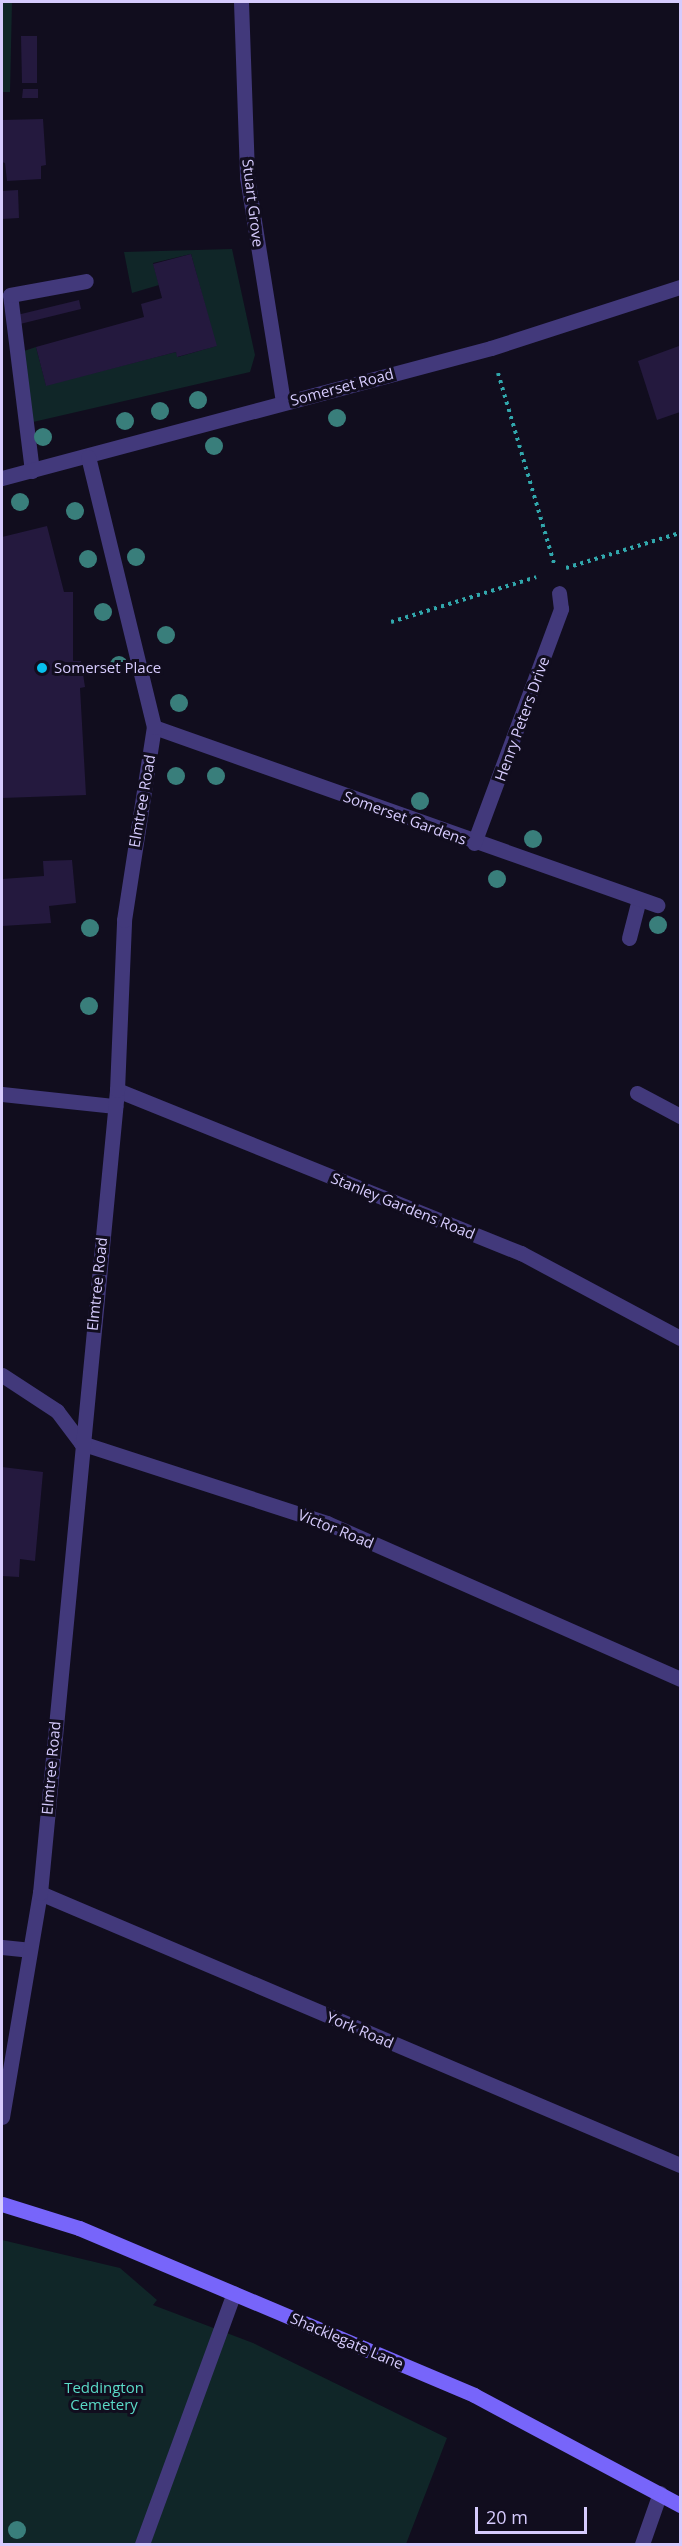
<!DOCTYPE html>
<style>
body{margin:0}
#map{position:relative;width:682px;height:2546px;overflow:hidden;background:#110d1e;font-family:"Open Sans",sans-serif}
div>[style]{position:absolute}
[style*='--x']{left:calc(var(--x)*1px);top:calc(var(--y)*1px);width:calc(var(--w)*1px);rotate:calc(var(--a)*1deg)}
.green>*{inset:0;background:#102628}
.building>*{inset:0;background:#24193e}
.path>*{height:4px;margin-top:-2px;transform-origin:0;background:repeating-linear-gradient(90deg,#31a7ac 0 3px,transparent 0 7.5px)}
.lane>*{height:15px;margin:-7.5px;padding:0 7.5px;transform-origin:7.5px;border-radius:7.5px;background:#42397b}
.street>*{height:15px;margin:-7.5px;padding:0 7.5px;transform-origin:7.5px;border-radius:7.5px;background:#42397b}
.secondary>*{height:15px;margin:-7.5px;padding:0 7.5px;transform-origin:7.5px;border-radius:7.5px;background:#7765fa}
.trees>*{width:18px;height:18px;margin:-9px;border-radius:50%;background:#397e7b}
.dots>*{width:16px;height:16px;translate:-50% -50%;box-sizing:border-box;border:3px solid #110d1e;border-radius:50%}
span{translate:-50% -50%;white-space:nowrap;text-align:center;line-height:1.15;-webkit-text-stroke:6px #110d1e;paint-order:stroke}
.street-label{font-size:15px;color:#d6cbfd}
.poi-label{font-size:15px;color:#d6cbfd}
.left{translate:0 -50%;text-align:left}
.park-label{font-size:15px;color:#5adac7}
.frame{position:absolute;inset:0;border:3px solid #d6cbfd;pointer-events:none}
.scale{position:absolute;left:475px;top:2507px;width:112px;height:27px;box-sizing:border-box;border:3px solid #d6cbfd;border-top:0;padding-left:8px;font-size:18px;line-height:21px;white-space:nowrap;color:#d6cbfd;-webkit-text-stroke:4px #110d1e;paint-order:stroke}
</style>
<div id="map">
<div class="green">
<div style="clip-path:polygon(2px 2px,12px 2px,10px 92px,2px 92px)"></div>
<div style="clip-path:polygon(232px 249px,255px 355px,250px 372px,33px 422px,21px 352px,36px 347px,46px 385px,176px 352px,178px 357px,216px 346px,191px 254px,153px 263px,159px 285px,132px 293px,124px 252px)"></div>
<div style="clip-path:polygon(2px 2240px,120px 2268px,157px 2300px,153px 2305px,253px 2343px,447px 2438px,406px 2544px,2px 2544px)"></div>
</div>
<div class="building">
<div style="clip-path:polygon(21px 36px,37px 36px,37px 83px,22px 83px)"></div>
<div style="clip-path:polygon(23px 89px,38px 89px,38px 98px,22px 98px)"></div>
<div style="clip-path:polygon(43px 119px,46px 165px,41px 166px,41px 179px,7px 181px,5px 163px,2px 162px,2px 120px)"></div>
<div style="clip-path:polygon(18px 190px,19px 218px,2px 219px,2px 191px)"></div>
<div style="clip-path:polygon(191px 254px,217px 346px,177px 357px,176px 352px,46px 386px,36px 347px,144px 317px,141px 304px,162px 298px,153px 264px)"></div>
<div style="clip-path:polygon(79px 300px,81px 309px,20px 324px,17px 315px)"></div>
<div style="clip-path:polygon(679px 346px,680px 412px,657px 420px,638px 361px)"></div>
<div style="clip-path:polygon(47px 526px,64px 592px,73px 592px,73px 661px,81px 661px,85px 687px,80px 688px,86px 795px,2px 798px,2px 537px)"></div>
<div style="clip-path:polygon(72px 860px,76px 903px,49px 906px,51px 923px,2px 926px,2px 879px,44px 876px,43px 861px)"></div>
<div style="clip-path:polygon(2px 1467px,43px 1472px,35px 1561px,20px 1559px,19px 1577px,2px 1576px)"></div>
</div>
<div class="path">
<div style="--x:498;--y:373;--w:202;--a:73.6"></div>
<div style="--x:566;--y:568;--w:119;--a:-17.1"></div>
<div style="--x:391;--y:622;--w:152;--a:-17.2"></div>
</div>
<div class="lane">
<div style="--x:32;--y:471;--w:177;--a:-97.1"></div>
<div style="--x:10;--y:295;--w:77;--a:-10.4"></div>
<div style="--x:629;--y:938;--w:40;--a:-75.6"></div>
<div style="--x:637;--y:1093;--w:49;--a:28.1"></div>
<div style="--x:2;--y:1094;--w:114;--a:6.1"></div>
<div style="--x:142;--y:2544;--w:267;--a:-69.9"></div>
</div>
<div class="street">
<div style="--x:241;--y:2;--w:175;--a:88"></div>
<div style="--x:247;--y:177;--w:228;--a:80.9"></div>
<div style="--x:2;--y:478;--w:506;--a:-14.89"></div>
<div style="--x:491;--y:348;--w:199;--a:-17.9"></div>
<div style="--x:154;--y:727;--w:534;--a:19.49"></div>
<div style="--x:474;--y:843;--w:250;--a:-69.6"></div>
<div style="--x:561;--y:609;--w:16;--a:-97"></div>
<div style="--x:117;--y:1090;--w:436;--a:22"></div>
<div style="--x:521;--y:1253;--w:180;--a:28.1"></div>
<div style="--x:2;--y:1375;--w:66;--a:33.2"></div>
<div style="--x:57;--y:1411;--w:40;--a:53"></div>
<div style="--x:81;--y:1443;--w:259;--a:18"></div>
<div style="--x:327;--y:1523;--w:386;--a:23.8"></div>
<div style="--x:40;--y:1893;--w:695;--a:23.03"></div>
<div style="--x:2;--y:1947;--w:27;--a:6"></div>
<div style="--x:2;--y:2117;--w:227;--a:-80.4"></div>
<div style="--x:40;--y:1893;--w:807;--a:-84.52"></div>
<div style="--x:117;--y:1090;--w:170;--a:-87.6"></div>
<div style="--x:124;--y:920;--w:195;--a:-81.2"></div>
<div style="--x:154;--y:727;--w:278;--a:-103.7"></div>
<div style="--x:642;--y:2544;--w:54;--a:-70.6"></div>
</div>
<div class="secondary">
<div style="--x:2;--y:2204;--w:81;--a:17.3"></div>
<div style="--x:79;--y:2228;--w:429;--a:22.9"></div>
<div style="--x:474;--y:2395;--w:234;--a:28.1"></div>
</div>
<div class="trees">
<div style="left:198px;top:400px"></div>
<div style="left:160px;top:411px"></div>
<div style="left:337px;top:418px"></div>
<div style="left:125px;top:421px"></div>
<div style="left:43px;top:437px"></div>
<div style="left:214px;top:446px"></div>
<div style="left:20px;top:502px"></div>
<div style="left:75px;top:511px"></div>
<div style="left:136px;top:557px"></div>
<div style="left:88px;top:559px"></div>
<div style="left:103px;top:612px"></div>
<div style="left:166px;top:635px"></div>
<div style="left:119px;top:665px"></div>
<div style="left:179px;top:703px"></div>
<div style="left:176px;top:776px"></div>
<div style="left:216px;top:776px"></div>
<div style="left:420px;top:801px"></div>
<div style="left:533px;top:839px"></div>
<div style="left:497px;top:879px"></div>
<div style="left:658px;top:925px"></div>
<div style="left:90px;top:928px"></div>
<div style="left:89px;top:1006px"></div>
<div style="left:17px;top:2530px"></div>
</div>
<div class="dots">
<div style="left:42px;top:668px;background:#07c0ed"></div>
</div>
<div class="street-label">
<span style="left:253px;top:203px;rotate:83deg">Stuart Grove</span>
<span style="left:342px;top:387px;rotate:-15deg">Somerset Road</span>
<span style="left:522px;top:719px;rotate:-70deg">Henry Peters Drive</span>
<span style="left:142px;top:801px;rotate:-80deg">Elmtree Road</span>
<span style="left:405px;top:818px;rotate:20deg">Somerset Gardens</span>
<span style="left:403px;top:1206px;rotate:22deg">Stanley Gardens Road</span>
<span style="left:97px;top:1284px;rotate:-84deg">Elmtree Road</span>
<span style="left:336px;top:1529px;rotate:22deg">Victor Road</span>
<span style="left:51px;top:1768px;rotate:-85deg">Elmtree Road</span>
<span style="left:360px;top:2030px;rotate:23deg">York Road</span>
<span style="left:347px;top:2341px;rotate:23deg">Shacklegate Lane</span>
</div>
<div class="poi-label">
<span class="left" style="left:54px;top:668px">Somerset Place</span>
</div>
<div class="park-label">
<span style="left:104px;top:2396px">Teddington<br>Cemetery</span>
</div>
<div class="frame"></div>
<div class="scale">20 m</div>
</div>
